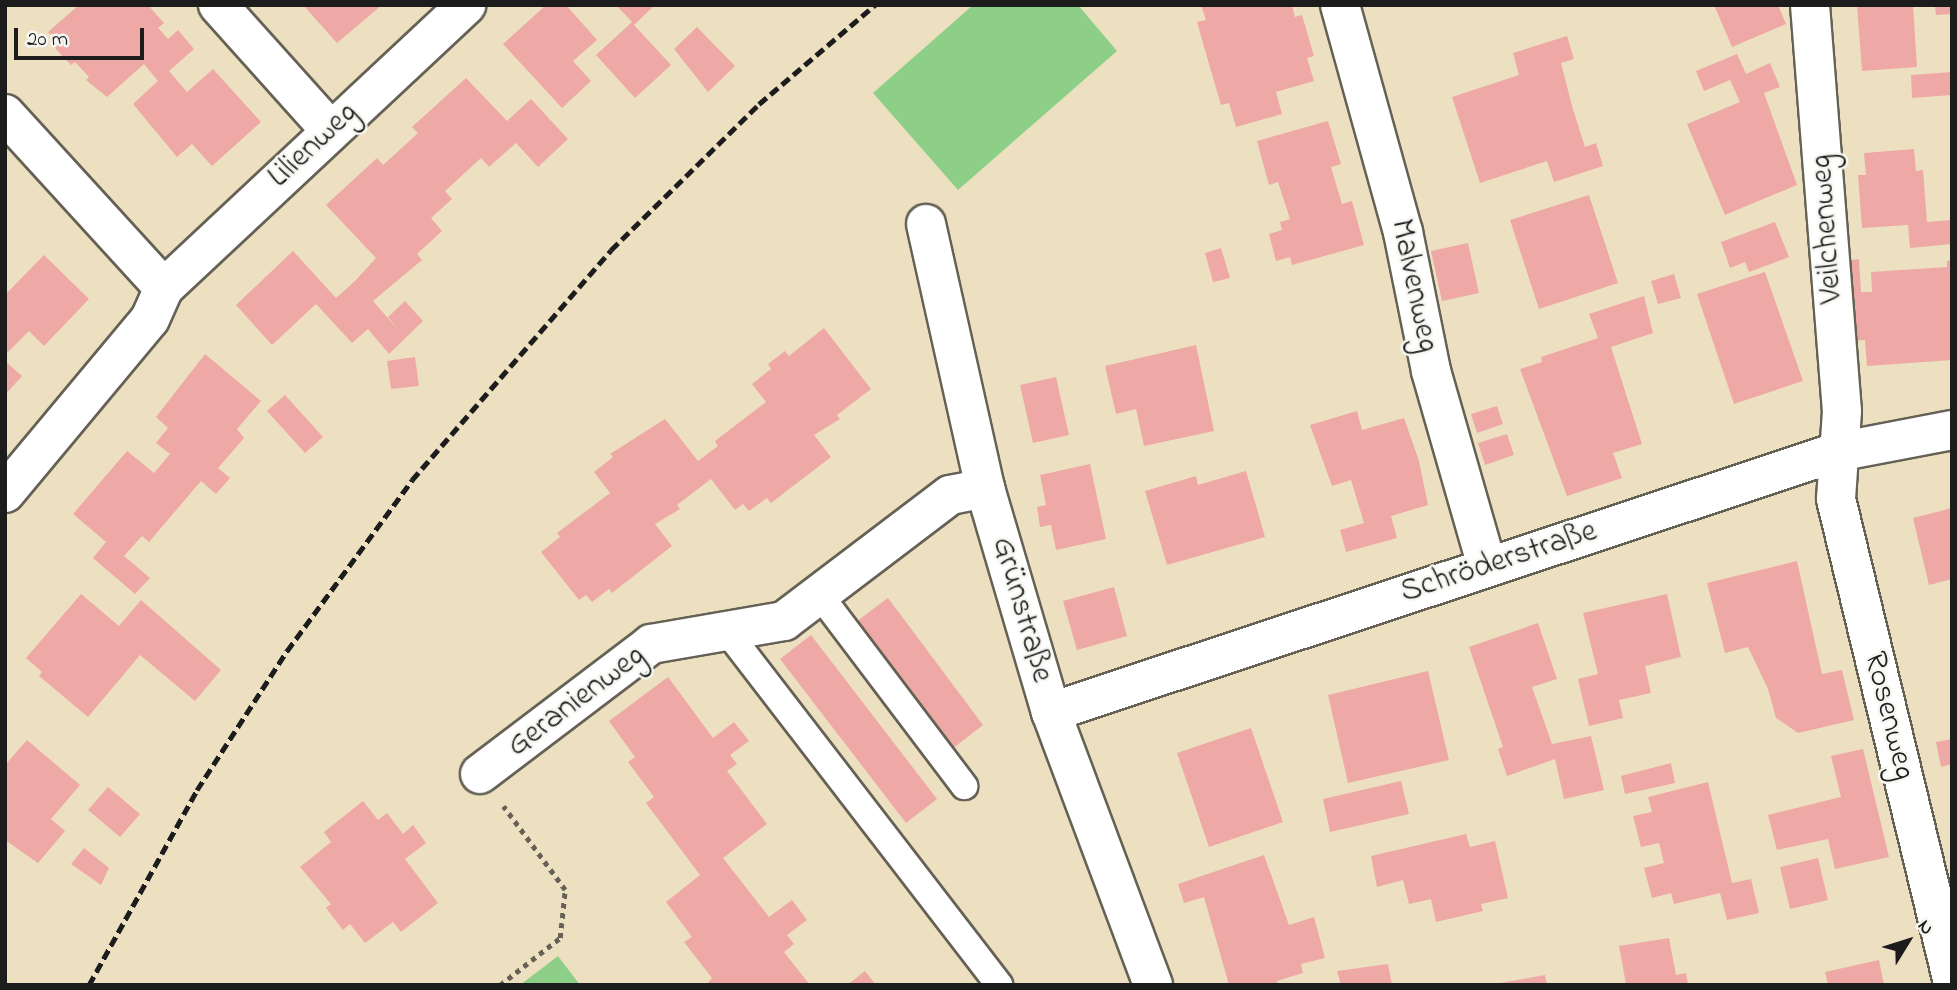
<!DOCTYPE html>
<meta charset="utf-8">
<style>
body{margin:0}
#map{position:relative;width:1957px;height:990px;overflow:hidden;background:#ede0c0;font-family:"Indie Flower",sans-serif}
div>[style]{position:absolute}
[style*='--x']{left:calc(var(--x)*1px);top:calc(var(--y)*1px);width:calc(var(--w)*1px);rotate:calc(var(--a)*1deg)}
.green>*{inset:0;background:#8ecf87}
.building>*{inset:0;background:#eea9a6}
.path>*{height:4.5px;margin-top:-2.25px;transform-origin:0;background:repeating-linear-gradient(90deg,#656155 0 5px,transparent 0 10px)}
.roads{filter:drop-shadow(2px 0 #656155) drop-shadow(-2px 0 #656155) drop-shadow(0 2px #656155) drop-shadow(0 -2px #656155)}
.lane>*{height:26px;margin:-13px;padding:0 13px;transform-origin:13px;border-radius:13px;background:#fff}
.street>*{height:38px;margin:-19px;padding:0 19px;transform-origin:19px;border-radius:19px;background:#fff}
.rail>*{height:5px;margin-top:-2.5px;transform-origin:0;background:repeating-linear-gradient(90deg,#1c1c1c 0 10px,transparent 0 15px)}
span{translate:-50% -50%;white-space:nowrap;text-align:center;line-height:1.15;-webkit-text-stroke:5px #f6f6f2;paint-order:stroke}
.street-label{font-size:32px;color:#1c1c1c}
.frame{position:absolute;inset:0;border:7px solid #1c1c1c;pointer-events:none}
.north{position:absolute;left:1873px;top:906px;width:70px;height:70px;-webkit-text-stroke:5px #f6f6f2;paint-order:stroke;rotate:52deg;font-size:19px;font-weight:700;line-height:28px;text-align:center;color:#1c1c1c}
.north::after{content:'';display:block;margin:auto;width:24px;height:32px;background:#1c1c1c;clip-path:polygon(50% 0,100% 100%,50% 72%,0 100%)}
.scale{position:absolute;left:14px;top:28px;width:130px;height:32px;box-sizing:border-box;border:4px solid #1c1c1c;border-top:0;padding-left:9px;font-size:21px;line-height:24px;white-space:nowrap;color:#1c1c1c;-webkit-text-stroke:5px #f6f6f2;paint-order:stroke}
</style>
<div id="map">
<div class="green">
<div style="clip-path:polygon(973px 5px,1078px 5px,1117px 51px,958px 190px,873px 93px)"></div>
<div style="clip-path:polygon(558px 956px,580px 985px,520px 985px)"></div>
</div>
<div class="building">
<div style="clip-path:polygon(79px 5px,148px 5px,164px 23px,158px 28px,168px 39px,178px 30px,194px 49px,169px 71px,187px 92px,213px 69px,261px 122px,212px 166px,192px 144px,177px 157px,133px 104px,158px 81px,144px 64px,107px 97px,86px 80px,89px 77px,75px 62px,71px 65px,55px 48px,59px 44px,48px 32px)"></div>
<div style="clip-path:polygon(303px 5px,382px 5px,337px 43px)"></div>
<div style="clip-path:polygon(546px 5px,566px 5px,597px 40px,573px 61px,591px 81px,562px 108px,503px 44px)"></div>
<div style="clip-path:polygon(616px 5px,655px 5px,634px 25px,671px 65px,635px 98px,596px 55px,632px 22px)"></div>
<div style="clip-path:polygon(1201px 5px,1292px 5px,1295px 17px,1302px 15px,1314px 56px,1307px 58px,1314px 81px,1276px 92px,1282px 114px,1236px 127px,1229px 103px,1221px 105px,1209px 64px,1197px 22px,1206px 20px)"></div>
<div style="clip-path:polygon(1714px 5px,1778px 5px,1786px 24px,1732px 47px)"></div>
<div style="clip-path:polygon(1857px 5px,1913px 5px,1917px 67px,1862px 71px)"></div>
<div style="clip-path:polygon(1935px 5px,1952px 5px,1952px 14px,1936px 15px)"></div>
<div style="clip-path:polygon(697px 27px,735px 66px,708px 92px,674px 49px)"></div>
<div style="clip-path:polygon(1567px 36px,1574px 59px,1561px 63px,1572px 106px,1585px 147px,1596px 143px,1603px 166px,1554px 182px,1547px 161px,1480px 183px,1452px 97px,1519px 75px,1513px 53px)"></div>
<div style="clip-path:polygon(1737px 54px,1746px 74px,1770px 63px,1780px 87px,1764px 93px,1797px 185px,1725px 215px,1687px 124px,1740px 102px,1730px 80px,1704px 91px,1696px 71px)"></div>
<div style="clip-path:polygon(1952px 72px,1952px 95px,1912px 98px,1911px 75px)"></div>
<div style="clip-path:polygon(466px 78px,507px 121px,531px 99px,568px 139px,538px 167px,516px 143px,489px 167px,481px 158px,445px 191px,452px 199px,431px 218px,442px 231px,417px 254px,422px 260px,373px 301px,401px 333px,388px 317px,405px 301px,423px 321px,389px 354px,368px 329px,352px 343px,316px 304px,272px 345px,236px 305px,293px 251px,336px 298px,355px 281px,376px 258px,326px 205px,377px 158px,383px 165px,404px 146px,418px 133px,412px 127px)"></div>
<div style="clip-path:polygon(1328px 121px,1341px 164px,1331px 167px,1342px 204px,1352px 201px,1364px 245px,1292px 265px,1290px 257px,1276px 261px,1269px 234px,1282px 230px,1280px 222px,1290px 219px,1278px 182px,1269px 185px,1257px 141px)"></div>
<div style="clip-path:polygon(1914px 149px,1916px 171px,1923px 170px,1927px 222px,1952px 220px,1952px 244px,1910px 248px,1908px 225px,1862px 228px,1858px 175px,1866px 175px,1864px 153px)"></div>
<div style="clip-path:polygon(1589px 195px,1618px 283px,1539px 309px,1510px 220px)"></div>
<div style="clip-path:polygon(1775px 222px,1789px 257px,1749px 272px,1745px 262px,1730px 268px,1721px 242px)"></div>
<div style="clip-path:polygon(1468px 243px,1479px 293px,1442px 301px,1431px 251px)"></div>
<div style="clip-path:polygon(1221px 248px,1230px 278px,1213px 282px,1205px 253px)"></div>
<div style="clip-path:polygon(44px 255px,89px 299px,44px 346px,29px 331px,5px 355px,5px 295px)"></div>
<div style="clip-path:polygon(1859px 259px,1861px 292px,1872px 292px,1871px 272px,1947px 267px,1947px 261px,1952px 260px,1952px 360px,1867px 366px,1865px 340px,1848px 341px,1846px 261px)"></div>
<div style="clip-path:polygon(1765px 272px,1803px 381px,1734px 404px,1697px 294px)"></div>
<div style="clip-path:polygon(1674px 274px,1681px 298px,1658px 304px,1651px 281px)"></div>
<div style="clip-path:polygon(1644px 296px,1653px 333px,1611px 347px,1642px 444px,1613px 453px,1622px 478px,1567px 496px,1520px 369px,1542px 362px,1541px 357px,1598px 338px,1589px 314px)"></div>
<div style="clip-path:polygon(824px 328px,871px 389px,837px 415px,840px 419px,814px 435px,831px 457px,771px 503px,767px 498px,749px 511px,743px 504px,735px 510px,711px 479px,677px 505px,680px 509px,655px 524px,672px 546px,612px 593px,609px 589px,592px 602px,586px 595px,579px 600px,541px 552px,560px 537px,557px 533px,610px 493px,594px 472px,613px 457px,610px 454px,665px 419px,698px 461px,718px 446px,715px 441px,766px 402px,752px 384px,771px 369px,768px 364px,785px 351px,789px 356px)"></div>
<div style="clip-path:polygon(1196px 345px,1214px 431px,1144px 446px,1136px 409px,1116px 414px,1105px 366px)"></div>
<div style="clip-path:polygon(205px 354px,261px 401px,237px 429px,244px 438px,218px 468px,230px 478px,216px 494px,201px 481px,149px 542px,142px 536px,124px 556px,150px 578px,135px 594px,93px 558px,106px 542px,73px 514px,127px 451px,154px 473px,170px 454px,156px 443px,168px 428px,156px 417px)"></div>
<div style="clip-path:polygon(415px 357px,419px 386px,391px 389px,387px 361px)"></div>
<div style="clip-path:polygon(5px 361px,22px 376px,5px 395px)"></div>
<div style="clip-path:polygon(1056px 377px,1069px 435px,1033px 443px,1020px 385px)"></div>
<div style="clip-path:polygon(285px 395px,323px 437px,305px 453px,267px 411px)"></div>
<div style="clip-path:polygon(1497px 406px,1503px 424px,1477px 433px,1471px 414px)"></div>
<div style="clip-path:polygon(1357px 411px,1362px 430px,1404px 418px,1419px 461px,1428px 505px,1391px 516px,1397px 538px,1346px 552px,1340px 530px,1364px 523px,1351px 480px,1332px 486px,1310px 425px)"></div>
<div style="clip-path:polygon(1507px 434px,1514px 455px,1485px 465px,1478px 443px)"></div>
<div style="clip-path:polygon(1090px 464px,1106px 539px,1056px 550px,1051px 525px,1040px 527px,1037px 507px,1046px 505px,1040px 475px)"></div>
<div style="clip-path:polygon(1246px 471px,1265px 537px,1167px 565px,1145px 491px,1196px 476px,1198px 485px)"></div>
<div style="clip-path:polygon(1952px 508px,1952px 579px,1929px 585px,1913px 518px)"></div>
<div style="clip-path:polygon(1797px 561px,1822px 674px,1842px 670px,1854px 720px,1798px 733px,1776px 718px,1768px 689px,1748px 647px,1725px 653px,1707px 583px)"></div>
<div style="clip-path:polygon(1114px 587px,1127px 636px,1077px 650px,1063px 601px)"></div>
<div style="clip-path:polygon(81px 594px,119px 626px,141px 600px,221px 670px,195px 701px,140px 655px,88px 717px,39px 676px,42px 672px,26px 658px)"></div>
<div style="clip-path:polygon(1667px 594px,1681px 657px,1645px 666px,1651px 693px,1619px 700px,1623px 718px,1589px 726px,1578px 679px,1598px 674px,1583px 613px)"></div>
<div style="clip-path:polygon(888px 598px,983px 725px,952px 749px,857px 621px)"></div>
<div style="clip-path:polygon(1538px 623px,1557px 679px,1532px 687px,1552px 744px,1591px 736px,1604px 790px,1564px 799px,1555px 759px,1507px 776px,1498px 749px,1503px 747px,1469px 647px)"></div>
<div style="clip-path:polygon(811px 635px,937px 799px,906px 823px,780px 659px)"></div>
<div style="clip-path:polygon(1428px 671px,1449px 760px,1348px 783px,1328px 695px)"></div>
<div style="clip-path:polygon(668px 677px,713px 738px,734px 722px,749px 741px,730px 755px,737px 764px,727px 771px,767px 824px,723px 858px,769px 917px,792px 900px,807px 920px,787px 935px,794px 944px,784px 952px,810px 985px,706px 985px,712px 978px,684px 942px,692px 937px,666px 902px,700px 875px,646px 803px,654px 797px,628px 762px,635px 757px,609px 721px)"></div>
<div style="clip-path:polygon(1251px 728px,1283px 822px,1209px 847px,1177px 753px)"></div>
<div style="clip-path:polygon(1952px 739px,1952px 764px,1941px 767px,1936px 742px)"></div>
<div style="clip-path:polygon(27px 740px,80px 785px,51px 819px,65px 831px,38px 863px,5px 840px,5px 765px)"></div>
<div style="clip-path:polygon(1863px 749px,1889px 857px,1835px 869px,1828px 839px,1777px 850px,1768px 815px,1841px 797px,1831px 756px)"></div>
<div style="clip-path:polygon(1671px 763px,1675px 783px,1625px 794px,1621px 776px)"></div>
<div style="clip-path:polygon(1401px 781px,1409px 814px,1330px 832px,1323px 799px)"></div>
<div style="clip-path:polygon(1708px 782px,1732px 883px,1751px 879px,1759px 913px,1727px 920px,1720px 893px,1674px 904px,1671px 893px,1652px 898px,1644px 868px,1664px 863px,1659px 843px,1641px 847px,1633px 816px,1652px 812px,1648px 797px)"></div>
<div style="clip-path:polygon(108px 787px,140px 814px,120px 837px,88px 810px)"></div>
<div style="clip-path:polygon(363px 801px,378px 820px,387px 813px,403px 834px,413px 825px,426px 843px,405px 859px,438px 903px,401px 932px,393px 922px,365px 943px,350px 924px,343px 930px,326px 908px,331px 904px,300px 867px,331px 842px,324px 832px)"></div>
<div style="clip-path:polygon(1466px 834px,1470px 847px,1495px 841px,1508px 898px,1481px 904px,1483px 911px,1436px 922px,1431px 899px,1409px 904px,1403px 880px,1377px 887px,1371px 856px)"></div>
<div style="clip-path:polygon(84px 848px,109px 868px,101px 885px,71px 864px)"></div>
<div style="clip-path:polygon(1264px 855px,1289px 925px,1314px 917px,1325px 958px,1301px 964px,1303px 973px,1277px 981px,1278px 985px,1229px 985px,1204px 897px,1184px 903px,1178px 884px)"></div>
<div style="clip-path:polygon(1818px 858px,1828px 900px,1790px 909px,1780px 867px)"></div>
<div style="clip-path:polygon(1669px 938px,1676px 975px,1686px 973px,1688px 985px,1626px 984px,1619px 946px)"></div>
<div style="clip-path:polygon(1879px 960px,1884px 985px,1828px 985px,1825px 972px)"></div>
<div style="clip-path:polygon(1388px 964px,1392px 985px,1341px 985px,1337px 971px)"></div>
<div style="clip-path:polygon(865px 971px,876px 985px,847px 985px)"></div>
<div style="clip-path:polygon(1545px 975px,1547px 985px,1500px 985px,1500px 983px)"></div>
</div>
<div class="path">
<div style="--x:500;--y:985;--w:76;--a:-38.1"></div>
<div style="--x:560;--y:938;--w:48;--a:-84.1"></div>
<div style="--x:565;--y:890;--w:104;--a:-126.4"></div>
</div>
<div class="roads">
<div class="lane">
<div style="--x:819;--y:594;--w:241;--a:52.9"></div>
<div style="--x:726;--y:630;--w:448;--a:52.4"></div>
</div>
<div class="street">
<div style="--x:218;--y:5;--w:168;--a:48.1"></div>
<div style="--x:1340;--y:5;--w:236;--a:74.5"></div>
<div style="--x:1403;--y:232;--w:142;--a:78.6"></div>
<div style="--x:1431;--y:371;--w:203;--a:74"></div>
<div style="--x:1810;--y:5;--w:407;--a:85.5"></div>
<div style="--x:1842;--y:411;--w:88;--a:93.9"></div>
<div style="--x:1836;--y:499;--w:495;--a:76.4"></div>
<div style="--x:5;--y:114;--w:236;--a:47.6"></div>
<div style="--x:926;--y:224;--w:271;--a:77.4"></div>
<div style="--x:985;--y:488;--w:234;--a:73.6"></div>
<div style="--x:1051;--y:712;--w:291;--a:69.5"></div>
<div style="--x:5;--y:493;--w:226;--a:-50.2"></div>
<div style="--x:150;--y:319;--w:34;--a:-66"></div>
<div style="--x:164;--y:288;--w:414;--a:-43.1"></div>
<div style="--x:1051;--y:712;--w:828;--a:-18.3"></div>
<div style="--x:1837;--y:452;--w:117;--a:-10.8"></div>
<div style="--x:480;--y:774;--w:215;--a:-37.2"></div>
<div style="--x:651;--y:644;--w:135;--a:-9.8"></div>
<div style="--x:784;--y:621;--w:208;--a:-37.2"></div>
<div style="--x:950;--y:495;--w:36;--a:-11"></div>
</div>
</div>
<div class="rail">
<div style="--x:89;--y:985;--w:223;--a:-61"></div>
<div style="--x:197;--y:790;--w:166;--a:-57.1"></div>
<div style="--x:287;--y:651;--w:212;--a:-53.8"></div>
<div style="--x:412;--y:480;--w:304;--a:-49.1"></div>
<div style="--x:611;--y:250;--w:208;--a:-44.6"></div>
<div style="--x:759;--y:104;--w:153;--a:-40.5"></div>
</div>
<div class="street-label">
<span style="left:314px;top:146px;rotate:-43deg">Lilienweg</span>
<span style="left:1828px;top:229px;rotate:-94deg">Veilchenweg</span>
<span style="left:1413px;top:286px;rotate:78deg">Malvenweg</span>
<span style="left:1499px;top:563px;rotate:-18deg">Schröderstraße</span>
<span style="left:1021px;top:610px;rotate:74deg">Grünstraße</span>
<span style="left:577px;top:702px;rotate:-37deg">Geranienweg</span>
<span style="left:1888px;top:716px;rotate:76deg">Rosenweg</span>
</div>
<div class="frame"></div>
<div class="north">N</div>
<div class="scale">20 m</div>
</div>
